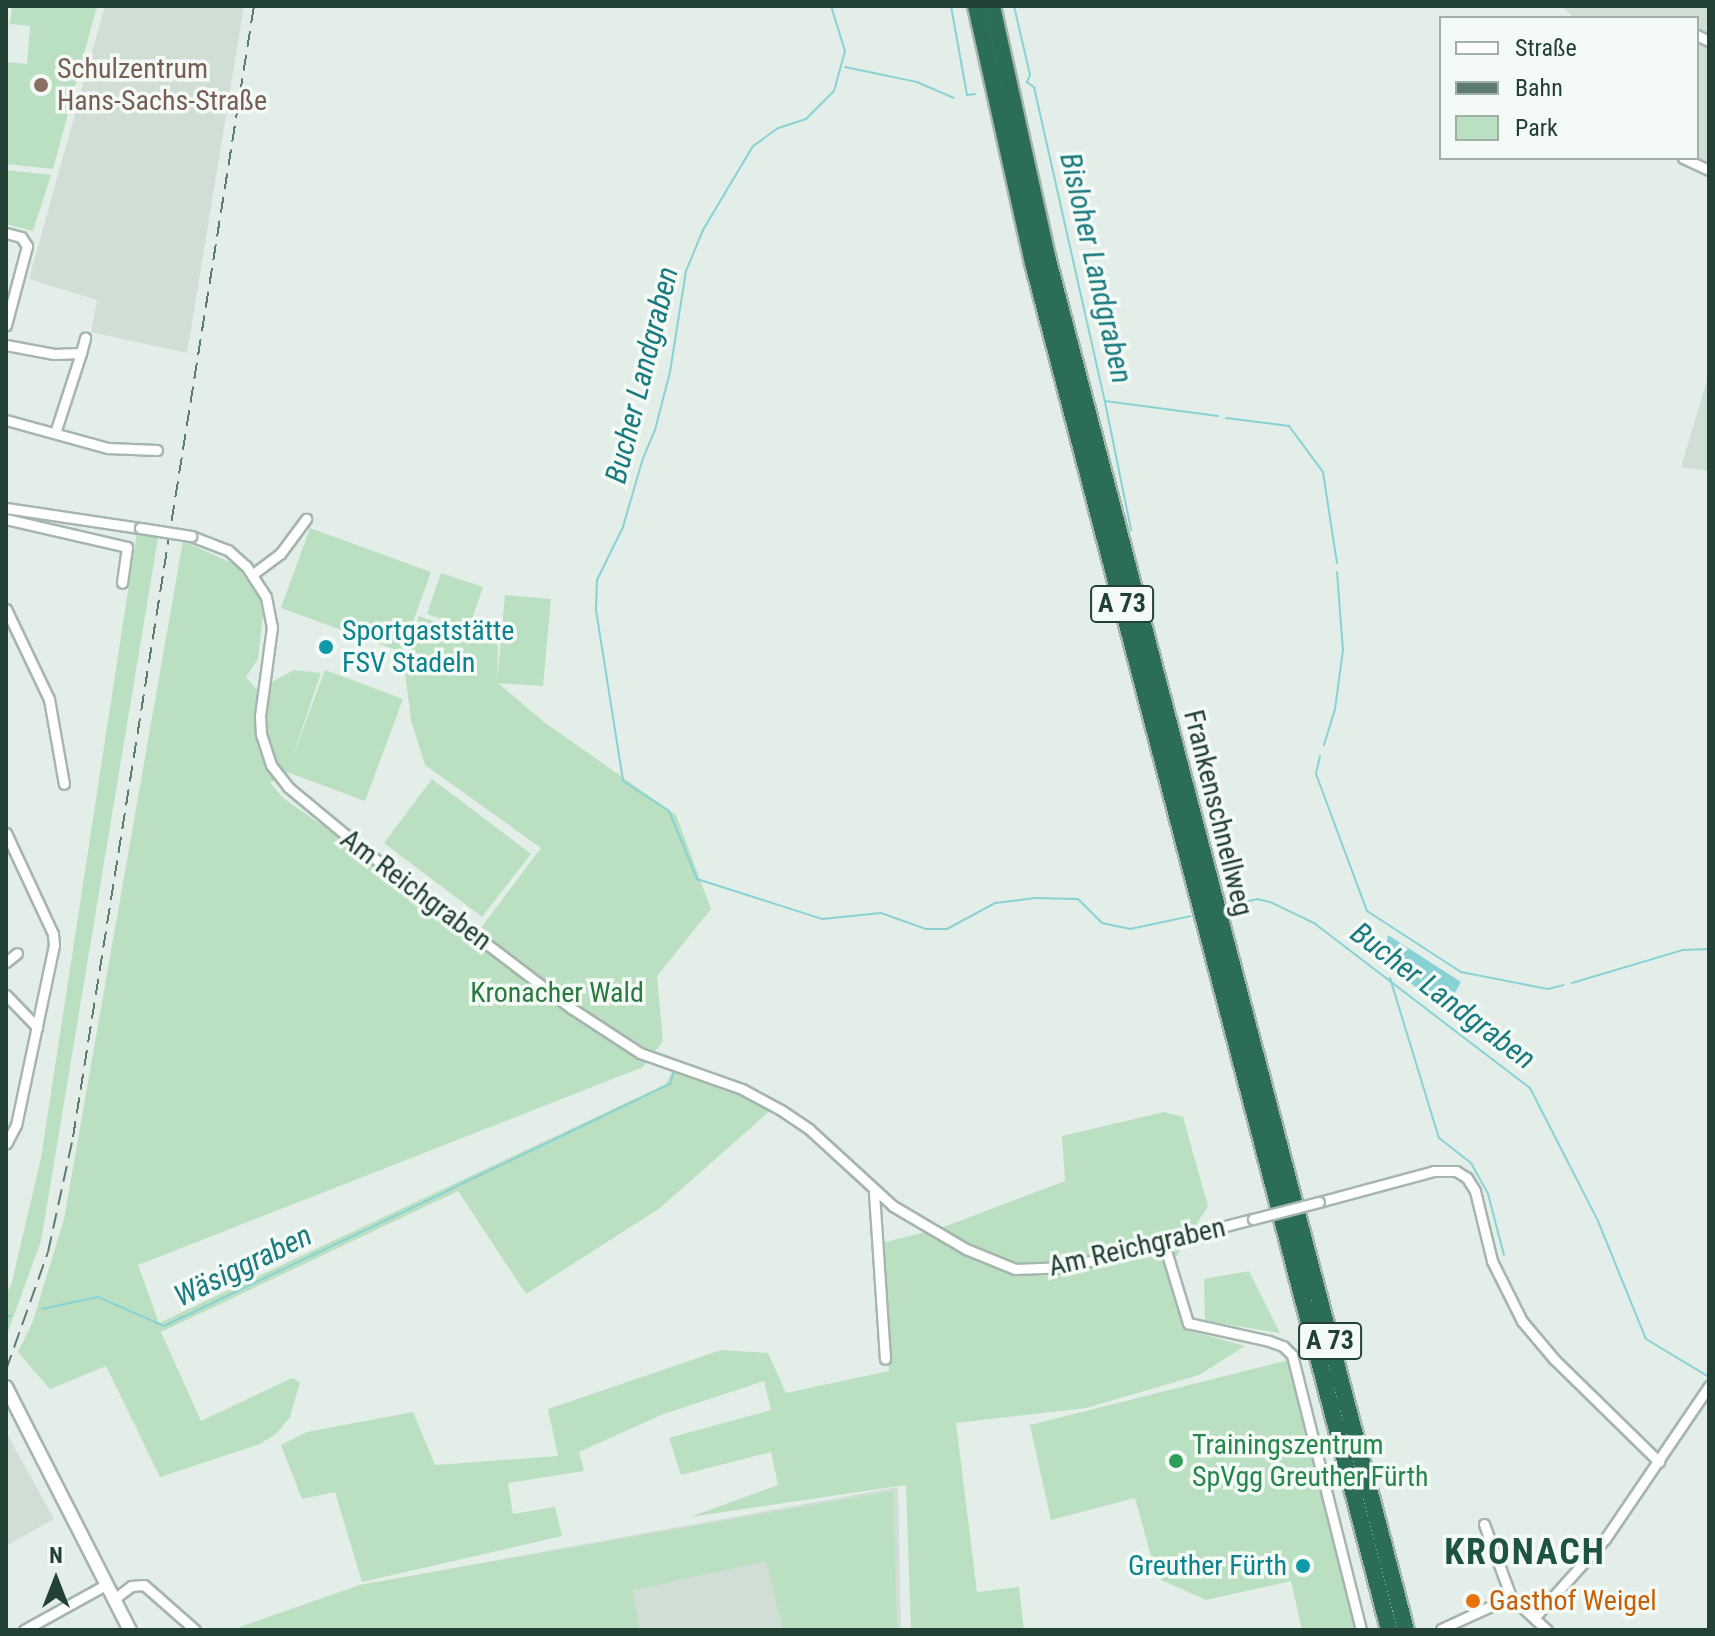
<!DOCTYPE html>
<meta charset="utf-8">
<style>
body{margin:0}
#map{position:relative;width:1715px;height:1636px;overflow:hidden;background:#e3eee8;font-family:"Roboto Condensed",sans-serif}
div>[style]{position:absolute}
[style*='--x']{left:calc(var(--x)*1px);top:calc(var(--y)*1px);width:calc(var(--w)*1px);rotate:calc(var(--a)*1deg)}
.built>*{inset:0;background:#d1ded6}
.green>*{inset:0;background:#bbdfc1}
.water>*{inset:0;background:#89d2d4}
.stream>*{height:2px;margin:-1px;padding:0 1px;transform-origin:1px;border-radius:1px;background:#89d2d4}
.roads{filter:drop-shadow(2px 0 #a5b6ae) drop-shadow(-2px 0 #a5b6ae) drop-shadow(0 2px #a5b6ae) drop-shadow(0 -2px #a5b6ae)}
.minor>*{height:9px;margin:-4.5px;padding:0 4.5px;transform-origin:4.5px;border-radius:4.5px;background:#fff}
.secondary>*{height:12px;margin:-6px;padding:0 6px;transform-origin:6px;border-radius:6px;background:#fff}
.motorway>*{height:16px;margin:-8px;padding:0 8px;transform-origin:8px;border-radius:8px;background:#2c6d58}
.rail>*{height:2px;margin-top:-1px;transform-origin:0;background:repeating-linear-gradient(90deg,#5d7b6f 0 16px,transparent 0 24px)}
.bridges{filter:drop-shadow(2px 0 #a5b6ae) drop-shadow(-2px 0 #a5b6ae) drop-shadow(0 2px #a5b6ae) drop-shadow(0 -2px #a5b6ae)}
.minor-bridge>*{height:9px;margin:-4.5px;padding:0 4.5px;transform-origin:4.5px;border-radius:4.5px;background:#fff}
.dots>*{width:22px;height:22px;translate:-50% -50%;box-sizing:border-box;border:4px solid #f4faf6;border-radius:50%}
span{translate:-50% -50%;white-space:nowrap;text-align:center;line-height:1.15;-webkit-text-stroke:7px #f4faf6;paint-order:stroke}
.shield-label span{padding:2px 6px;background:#f4faf6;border:2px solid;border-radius:6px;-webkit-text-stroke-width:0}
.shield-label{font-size:26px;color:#224034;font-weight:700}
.education-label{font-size:28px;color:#785e54}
.left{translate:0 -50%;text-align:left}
.culture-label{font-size:28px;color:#0d838f}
.right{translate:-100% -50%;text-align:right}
.street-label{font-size:28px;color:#224034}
.park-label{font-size:28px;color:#2a793f}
.leisure-label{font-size:28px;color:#27864d}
.food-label{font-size:28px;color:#c56008}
.water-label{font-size:30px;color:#197a7f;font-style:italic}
.district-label{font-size:36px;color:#1d533f;font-weight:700;letter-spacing:2px}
.frame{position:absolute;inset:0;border:8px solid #224034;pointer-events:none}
.legend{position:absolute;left:1439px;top:16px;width:260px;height:144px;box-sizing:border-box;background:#f4faf6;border:2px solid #a0b0a8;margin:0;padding:10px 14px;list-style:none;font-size:24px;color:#224034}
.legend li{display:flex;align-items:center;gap:16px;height:40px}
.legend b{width:40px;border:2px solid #a0b0a8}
.north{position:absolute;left:16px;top:1540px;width:80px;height:80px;-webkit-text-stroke:6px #f4faf6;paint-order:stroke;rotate:0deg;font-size:22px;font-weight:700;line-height:32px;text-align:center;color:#224034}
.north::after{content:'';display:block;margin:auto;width:28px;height:36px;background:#224034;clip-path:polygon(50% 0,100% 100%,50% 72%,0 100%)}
</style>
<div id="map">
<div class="built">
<div style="clip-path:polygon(105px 6px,244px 6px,187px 353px,91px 332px,97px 300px,29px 279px)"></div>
<div style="clip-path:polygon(1562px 6px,1709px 6px,1709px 174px,1673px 158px,1697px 158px,1697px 18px,1574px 18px)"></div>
<div style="clip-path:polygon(1709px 373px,1709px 471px,1681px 467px)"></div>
<div style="clip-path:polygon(6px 1432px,54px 1519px,6px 1546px)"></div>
<div style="clip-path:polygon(898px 1487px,901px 1630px,231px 1630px,360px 1585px)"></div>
</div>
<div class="green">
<div style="clip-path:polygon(12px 6px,97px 6px,53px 169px,6px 164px,6px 62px,27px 64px,30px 26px,10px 24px)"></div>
<div style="clip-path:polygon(6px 170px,51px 175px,33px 231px,6px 224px)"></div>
<div style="clip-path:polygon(310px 528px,431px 572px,402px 652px,281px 608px)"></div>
<div style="clip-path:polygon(137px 532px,158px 538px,41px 1241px,6px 1337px,6px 1292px,11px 1286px,41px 1158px)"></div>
<div style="clip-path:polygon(183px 541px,236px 565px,264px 606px,258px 659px,246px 677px,257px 690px,294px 670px,321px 673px,290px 764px,325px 670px,403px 699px,365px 801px,287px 772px,284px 779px,270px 782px,283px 798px,477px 933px,541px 848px,425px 765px,411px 720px,405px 672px,419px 616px,498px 645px,497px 683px,505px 595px,551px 599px,543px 686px,498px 683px,544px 722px,676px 815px,711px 909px,657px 976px,663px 1041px,643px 1067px,138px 1265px,159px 1323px,666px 1084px,674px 1068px,726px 1087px,772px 1109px,660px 1208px,526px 1294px,458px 1191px,161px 1332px,201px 1421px,292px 1378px,300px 1382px,290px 1417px,277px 1433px,260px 1444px,160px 1477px,106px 1366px,50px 1389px,18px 1352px,33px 1321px,64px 1219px)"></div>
<div style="clip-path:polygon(441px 573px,483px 587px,469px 628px,427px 614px)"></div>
<div style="clip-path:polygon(432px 779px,531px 854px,482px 917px,384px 843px)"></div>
<div style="clip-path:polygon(1164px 1112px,1183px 1117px,1208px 1206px,1168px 1270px,1184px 1329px,1245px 1346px,1199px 1375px,1086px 1408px,956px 1423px,977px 1592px,1019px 1587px,1024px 1630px,911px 1630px,906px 1485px,690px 1517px,778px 1485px,771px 1452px,681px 1475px,669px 1438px,771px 1410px,764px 1381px,661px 1415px,579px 1452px,584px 1471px,508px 1483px,513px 1514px,555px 1507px,562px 1536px,362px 1582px,335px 1492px,302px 1499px,281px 1445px,307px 1432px,413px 1412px,435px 1465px,558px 1456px,548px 1409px,721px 1350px,768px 1353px,786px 1393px,889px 1371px,882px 1243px,941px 1228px,1065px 1181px,1062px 1136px)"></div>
<div style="clip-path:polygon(1249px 1271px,1280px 1333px,1205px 1321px,1204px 1279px)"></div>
<div style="clip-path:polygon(1289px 1360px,1357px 1629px,1302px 1630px,1291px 1581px,1206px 1600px,1157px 1578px,1135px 1498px,1051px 1520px,1030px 1425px)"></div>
<div style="clip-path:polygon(893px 1491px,897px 1630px,783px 1630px,766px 1561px,633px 1590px,639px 1630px,232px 1630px,360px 1585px)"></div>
</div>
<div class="water">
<div style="clip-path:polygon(1388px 935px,1461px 982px,1446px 1009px,1383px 963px)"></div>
</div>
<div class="stream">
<div style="--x:831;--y:6;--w:47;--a:72.7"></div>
<div style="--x:845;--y:51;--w:41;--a:105.4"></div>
<div style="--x:834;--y:91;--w:40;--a:135"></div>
<div style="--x:806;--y:119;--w:29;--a:162"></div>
<div style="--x:778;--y:128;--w:31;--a:144"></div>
<div style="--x:753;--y:146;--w:98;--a:120.8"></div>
<div style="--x:703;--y:230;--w:44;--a:112.5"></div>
<div style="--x:686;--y:271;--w:102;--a:99"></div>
<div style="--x:670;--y:372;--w:60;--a:104.5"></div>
<div style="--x:655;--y:430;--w:30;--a:113"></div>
<div style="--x:643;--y:458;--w:72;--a:106.2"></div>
<div style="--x:623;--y:527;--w:59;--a:116.1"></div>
<div style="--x:597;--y:580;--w:30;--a:92"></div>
<div style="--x:596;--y:610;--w:173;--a:81"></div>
<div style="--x:623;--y:781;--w:55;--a:33.1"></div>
<div style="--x:669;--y:811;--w:74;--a:67.6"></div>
<div style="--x:697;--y:879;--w:131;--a:17.7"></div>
<div style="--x:822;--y:919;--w:59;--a:-5.8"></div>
<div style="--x:881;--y:913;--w:48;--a:19.6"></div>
<div style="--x:926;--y:929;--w:21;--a:0"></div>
<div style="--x:947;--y:929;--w:55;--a:-28.4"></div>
<div style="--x:995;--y:903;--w:40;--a:-7.1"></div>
<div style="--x:1035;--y:898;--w:43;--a:1.3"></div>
<div style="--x:1078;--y:899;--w:34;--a:45"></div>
<div style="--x:1102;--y:923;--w:29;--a:12"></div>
<div style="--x:1130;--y:929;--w:62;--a:-12"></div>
<div style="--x:951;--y:6;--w:90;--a:79.8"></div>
<div style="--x:967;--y:95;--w:8;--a:-7"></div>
<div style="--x:1014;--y:6;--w:71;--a:76.9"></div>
<div style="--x:1030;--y:75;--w:8;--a:113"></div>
<div style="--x:1027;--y:82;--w:9;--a:36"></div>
<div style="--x:1034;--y:87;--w:322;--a:77.3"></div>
<div style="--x:1105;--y:401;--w:114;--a:7.6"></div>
<div style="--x:845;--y:67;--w:74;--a:11.8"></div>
<div style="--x:917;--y:82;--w:40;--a:23.4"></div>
<div style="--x:1105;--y:402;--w:131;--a:78.5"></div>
<div style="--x:1226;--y:418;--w:64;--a:7.2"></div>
<div style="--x:1289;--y:426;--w:57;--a:53.5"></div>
<div style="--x:1323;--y:472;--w:92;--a:81.3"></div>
<div style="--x:1324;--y:745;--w:38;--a:-73"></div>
<div style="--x:1335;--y:709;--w:60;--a:-82.3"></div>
<div style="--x:1343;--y:650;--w:78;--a:-94.4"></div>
<div style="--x:1320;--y:756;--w:18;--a:103"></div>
<div style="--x:1316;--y:774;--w:146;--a:69.6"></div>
<div style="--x:1367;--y:911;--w:112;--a:33"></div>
<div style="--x:1461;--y:972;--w:89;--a:11.1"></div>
<div style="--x:1548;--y:989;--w:16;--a:-14"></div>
<div style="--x:1229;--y:906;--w:29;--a:-14"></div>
<div style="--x:1257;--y:899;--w:13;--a:13"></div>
<div style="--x:1270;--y:902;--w:49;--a:25.5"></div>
<div style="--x:1314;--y:923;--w:272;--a:37.4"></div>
<div style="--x:1530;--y:1088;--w:149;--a:62.9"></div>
<div style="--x:1598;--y:1221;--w:127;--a:67.9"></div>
<div style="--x:1646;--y:1339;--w:74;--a:31.1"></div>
<div style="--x:1390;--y:978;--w:167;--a:73"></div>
<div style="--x:1439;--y:1138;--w:41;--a:38"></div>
<div style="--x:1471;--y:1163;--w:35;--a:61"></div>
<div style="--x:1488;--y:1194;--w:63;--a:75.3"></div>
<div style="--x:1572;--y:983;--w:116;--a:-16.6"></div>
<div style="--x:1683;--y:950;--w:26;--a:-2"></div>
<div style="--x:459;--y:1185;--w:234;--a:-25.6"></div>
<div style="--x:670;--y:1084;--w:13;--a:-72"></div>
<div style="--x:42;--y:1309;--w:57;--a:-12.1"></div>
<div style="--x:98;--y:1297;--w:72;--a:23.7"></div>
<div style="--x:164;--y:1326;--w:325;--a:-25.5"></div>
<div style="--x:6;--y:1317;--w:5;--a:-11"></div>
</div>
<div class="roads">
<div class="minor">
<div style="--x:1697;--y:35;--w:13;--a:27"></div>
<div style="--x:1683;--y:158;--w:29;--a:25"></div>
<div style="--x:6;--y:233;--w:16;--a:15"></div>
<div style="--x:21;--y:237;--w:11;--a:56"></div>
<div style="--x:27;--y:246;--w:82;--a:104.9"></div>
<div style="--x:6;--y:345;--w:49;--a:10.6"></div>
<div style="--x:54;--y:354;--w:27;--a:-2"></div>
<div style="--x:81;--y:353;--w:84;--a:108"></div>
<div style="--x:81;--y:353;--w:16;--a:-75"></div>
<div style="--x:6;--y:420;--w:106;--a:15.4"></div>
<div style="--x:108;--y:448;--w:49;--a:2.3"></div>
<div style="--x:6;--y:508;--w:135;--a:8.5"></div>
<div style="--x:6;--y:519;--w:124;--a:13"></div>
<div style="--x:127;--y:547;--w:36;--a:98"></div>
<div style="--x:191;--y:536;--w:40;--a:21"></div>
<div style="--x:228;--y:550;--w:24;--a:42"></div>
<div style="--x:246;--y:566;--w:37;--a:57"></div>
<div style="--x:266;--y:597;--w:31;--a:79"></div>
<div style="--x:272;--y:627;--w:90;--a:97.7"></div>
<div style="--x:260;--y:716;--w:18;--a:87"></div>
<div style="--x:261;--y:734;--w:33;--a:72"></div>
<div style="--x:271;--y:765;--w:28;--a:52"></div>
<div style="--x:288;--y:787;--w:107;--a:39.7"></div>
<div style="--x:370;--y:855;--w:253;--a:37.3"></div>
<div style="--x:571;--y:1008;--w:82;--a:33.1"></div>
<div style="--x:640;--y:1053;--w:108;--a:19.4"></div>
<div style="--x:742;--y:1089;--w:44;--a:28.3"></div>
<div style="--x:781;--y:1110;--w:34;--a:34"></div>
<div style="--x:809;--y:1129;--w:114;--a:42.5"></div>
<div style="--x:893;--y:1206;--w:85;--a:30.5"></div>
<div style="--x:966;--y:1249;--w:53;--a:22.2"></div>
<div style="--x:1015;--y:1269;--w:52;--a:-2.2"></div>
<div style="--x:1067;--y:1267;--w:192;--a:-14.5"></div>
<div style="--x:253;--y:574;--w:34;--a:-37"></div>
<div style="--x:280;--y:554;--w:44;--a:-53.4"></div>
<div style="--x:6;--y:609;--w:100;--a:64.5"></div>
<div style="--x:49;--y:699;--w:86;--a:80"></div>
<div style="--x:6;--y:833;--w:111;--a:65"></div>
<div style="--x:53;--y:934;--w:11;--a:85"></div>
<div style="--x:54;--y:945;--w:184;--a:101.9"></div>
<div style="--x:16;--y:1125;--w:21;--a:118"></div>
<div style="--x:6;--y:962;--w:14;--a:-39"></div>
<div style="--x:6;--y:995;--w:45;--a:45.9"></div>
<div style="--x:874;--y:1193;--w:166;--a:86.2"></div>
<div style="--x:1319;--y:1202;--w:119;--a:-15.1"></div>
<div style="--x:1434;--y:1171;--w:22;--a:0"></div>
<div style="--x:1456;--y:1171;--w:13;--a:32"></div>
<div style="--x:1467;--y:1178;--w:15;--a:58"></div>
<div style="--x:1475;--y:1191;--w:72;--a:76.3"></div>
<div style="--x:1492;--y:1261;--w:67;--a:63.4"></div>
<div style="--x:1522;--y:1321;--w:50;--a:49.9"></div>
<div style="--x:1554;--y:1359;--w:147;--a:44.4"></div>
<div style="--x:1164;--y:1244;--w:83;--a:73.1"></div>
<div style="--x:1188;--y:1323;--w:83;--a:12.5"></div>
<div style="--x:1269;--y:1341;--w:15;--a:20"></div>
<div style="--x:1283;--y:1346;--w:13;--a:45"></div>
<div style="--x:1292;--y:1355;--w:284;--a:75.9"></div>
<div style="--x:1484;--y:1524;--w:78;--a:69.7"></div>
<div style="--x:1511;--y:1597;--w:49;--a:42.5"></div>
<div style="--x:114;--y:1599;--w:21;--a:-37"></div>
<div style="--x:131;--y:1586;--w:13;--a:-4"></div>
<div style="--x:144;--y:1585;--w:68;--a:41.4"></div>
<div style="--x:1534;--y:1618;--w:106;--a:-48.1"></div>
<div style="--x:1605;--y:1539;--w:185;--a:-55.8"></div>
<div style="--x:1441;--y:1629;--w:77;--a:-24.6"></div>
<div style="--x:24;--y:1630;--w:95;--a:-29"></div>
</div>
<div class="secondary">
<div style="--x:6;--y:1387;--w:273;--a:63"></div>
</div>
<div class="motorway">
<div style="--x:976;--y:6;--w:263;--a:77.5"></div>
<div style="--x:1033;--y:263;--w:1413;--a:75.4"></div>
<div style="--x:992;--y:6;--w:260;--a:77.6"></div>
<div style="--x:1048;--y:260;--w:1416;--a:75.36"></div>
</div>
</div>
<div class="rail">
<div style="--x:6;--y:1370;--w:125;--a:-70.4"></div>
<div style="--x:48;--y:1252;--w:118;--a:-77.7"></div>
<div style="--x:73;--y:1137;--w:1145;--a:-80.91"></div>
</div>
<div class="bridges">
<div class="minor-bridge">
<div style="--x:140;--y:528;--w:52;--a:8.9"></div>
<div style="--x:1253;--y:1219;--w:68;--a:-14.4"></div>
</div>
</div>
<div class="dots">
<div style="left:41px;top:85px;background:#8d6e63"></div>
<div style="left:326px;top:647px;background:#0f9aa8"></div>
<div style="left:1176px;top:1461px;background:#2e9e5b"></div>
<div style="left:1303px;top:1566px;background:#0f9aa8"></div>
<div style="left:1473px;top:1601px;background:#e8710a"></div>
</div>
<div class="shield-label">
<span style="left:1122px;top:604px">A 73</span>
<span style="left:1330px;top:1341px">A 73</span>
</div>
<div class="education-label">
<span class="left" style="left:57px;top:85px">Schulzentrum<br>Hans-Sachs-Straße</span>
</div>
<div class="culture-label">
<span class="left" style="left:342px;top:647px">Sportgaststätte<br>FSV Stadeln</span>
<span class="right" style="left:1287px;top:1566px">Greuther Fürth</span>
</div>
<div class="street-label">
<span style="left:1218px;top:813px;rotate:76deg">Frankenschnellweg</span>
<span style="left:416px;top:890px;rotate:37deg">Am Reichgraben</span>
<span style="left:1137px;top:1247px;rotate:-13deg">Am Reichgraben</span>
</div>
<div class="park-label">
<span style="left:557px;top:993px">Kronacher Wald</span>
</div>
<div class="leisure-label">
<span class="left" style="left:1192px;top:1461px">Trainingszentrum<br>SpVgg Greuther Fürth</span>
</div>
<div class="food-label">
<span class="left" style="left:1489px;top:1601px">Gasthof Weigel</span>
</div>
<div class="water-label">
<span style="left:1096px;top:268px;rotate:77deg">Bisloher Landgraben</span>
<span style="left:642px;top:375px;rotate:-76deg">Bucher Landgraben</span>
<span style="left:1443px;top:996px;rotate:37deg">Bucher Landgraben</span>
<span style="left:243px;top:1266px;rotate:-26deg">Wäsiggraben</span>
</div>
<div class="district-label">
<span style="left:1525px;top:1553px">KRONACH</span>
</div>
<div class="frame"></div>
<ul class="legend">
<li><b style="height:10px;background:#fff"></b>Straße</li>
<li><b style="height:10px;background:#5d7b6f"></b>Bahn</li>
<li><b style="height:22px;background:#bbdfc1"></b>Park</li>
</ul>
<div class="north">N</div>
</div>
